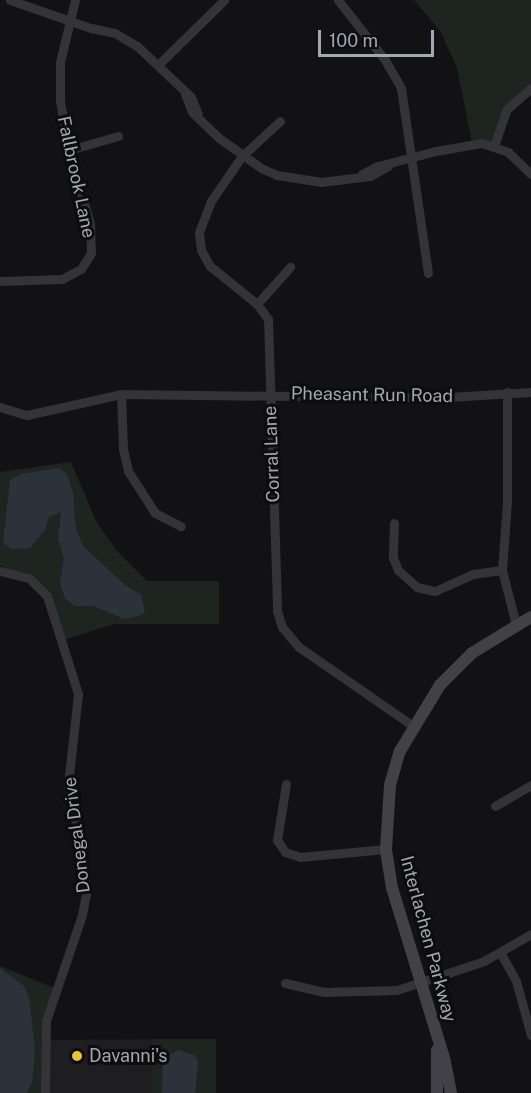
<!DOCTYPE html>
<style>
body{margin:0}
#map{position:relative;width:531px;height:1093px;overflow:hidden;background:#121113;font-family:"Public Sans",sans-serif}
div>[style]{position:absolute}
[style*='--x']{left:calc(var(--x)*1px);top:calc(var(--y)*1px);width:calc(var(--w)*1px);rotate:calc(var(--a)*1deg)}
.built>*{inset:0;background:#1e1e20}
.green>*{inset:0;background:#1e2520}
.water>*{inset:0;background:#2c323a}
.street>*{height:9px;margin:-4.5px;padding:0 4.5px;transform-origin:4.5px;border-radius:4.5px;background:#333338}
.secondary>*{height:12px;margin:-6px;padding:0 6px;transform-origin:6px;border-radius:6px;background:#414147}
.dots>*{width:16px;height:16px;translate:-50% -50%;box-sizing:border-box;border:3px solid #0d0c0e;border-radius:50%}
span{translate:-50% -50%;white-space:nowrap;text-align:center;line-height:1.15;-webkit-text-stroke:6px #0d0c0e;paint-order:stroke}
.street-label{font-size:18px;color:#a4a6b3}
.poi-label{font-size:18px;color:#a4a6b3}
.left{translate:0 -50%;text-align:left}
.scale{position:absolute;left:318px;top:30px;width:116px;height:27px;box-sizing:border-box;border:3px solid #a4a6b3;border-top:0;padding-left:8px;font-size:18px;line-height:21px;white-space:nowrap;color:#a4a6b3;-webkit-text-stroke:4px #0d0c0e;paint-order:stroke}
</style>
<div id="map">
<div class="built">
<div style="clip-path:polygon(216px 1039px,216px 1093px,45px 1093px,44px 1040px)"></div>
</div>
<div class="green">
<div style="clip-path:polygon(414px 0,531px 0,531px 88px,514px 100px,494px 146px,472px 143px,457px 68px,441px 32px)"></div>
<div style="clip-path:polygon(71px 462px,96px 521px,117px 551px,147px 581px,219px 581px,219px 624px,114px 624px,63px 640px,43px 590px,0 565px,0 472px)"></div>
<div style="clip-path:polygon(0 966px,57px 989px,51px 1006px,45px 1093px,0 1093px)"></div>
<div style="clip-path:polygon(152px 1039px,216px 1039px,216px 1093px,152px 1093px)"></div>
</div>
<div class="water">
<div style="clip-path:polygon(59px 468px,67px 474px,73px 493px,76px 529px,83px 546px,125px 585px,141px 595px,145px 611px,142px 615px,124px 619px,94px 606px,75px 606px,65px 598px,60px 584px,64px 559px,58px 539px,61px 512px,49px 517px,45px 530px,30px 548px,11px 549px,3px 542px,10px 480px,21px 474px)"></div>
<div style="clip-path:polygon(0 968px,24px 986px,29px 997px,35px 1050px,32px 1082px,27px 1093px,0 1093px)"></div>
<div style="clip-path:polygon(178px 1050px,194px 1055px,198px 1061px,195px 1093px,162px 1093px,163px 1059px)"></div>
</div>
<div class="street">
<div style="--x:10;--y:0;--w:86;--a:19.1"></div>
<div style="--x:91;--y:28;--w:25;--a:12"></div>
<div style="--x:115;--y:33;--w:26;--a:31"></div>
<div style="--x:137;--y:46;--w:74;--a:43.4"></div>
<div style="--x:191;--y:97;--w:18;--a:68"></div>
<div style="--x:338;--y:0;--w:76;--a:51.9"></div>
<div style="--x:385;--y:60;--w:32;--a:60"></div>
<div style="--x:401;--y:88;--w:187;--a:81.7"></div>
<div style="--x:160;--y:63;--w:90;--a:-44.5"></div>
<div style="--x:185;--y:94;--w:19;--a:69"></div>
<div style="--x:192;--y:112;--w:37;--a:44"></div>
<div style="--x:219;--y:138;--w:52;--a:35.5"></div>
<div style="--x:261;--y:168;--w:17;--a:24"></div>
<div style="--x:277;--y:175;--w:45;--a:9"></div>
<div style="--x:321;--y:182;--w:49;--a:-7"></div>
<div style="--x:370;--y:176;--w:21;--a:-29"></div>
<div style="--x:280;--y:121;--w:52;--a:137.4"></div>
<div style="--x:242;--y:156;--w:55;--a:124.6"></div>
<div style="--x:211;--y:201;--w:34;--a:111"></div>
<div style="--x:199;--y:233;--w:17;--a:83"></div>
<div style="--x:201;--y:250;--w:18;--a:61"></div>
<div style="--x:210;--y:266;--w:60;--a:39"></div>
<div style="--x:257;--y:304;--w:19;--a:54"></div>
<div style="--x:268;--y:319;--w:292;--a:88.2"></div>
<div style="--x:277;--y:611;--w:17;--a:73"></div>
<div style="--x:282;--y:627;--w:26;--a:50"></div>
<div style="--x:299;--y:647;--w:139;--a:34.7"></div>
<div style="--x:494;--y:146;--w:39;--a:-71"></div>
<div style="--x:507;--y:109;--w:32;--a:-41"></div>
<div style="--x:69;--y:150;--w:51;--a:-15.9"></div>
<div style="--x:362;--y:174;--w:18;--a:-27"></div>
<div style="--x:378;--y:166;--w:60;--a:-14.5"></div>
<div style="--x:436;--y:151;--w:47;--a:-9.9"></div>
<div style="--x:482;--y:143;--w:28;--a:19"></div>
<div style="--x:508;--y:152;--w:32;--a:44"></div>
<div style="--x:0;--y:281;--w:62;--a:-1.8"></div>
<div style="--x:62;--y:279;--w:21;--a:-28"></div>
<div style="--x:81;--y:269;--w:19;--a:-58"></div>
<div style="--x:91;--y:253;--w:29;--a:-92"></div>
<div style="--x:90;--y:224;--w:77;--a:-105.8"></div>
<div style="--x:69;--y:150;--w:50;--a:-100.4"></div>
<div style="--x:60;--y:101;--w:39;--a:-90"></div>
<div style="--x:60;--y:62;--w:64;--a:-76.4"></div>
<div style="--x:257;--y:304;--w:50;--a:-48.3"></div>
<div style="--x:507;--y:392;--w:110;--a:90"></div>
<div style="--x:507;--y:502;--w:68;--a:94.2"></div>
<div style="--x:502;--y:570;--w:57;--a:75.7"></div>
<div style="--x:121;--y:394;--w:55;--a:87.9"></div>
<div style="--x:123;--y:449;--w:23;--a:77"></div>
<div style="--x:128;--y:471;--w:50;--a:57.3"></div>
<div style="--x:155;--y:513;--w:29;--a:27"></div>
<div style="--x:0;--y:407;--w:28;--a:17"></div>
<div style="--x:27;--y:415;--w:96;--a:-12.6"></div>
<div style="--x:121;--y:394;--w:312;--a:0.7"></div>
<div style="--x:433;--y:398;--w:98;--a:-3.5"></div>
<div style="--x:394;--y:523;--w:35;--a:92"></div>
<div style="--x:393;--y:558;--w:13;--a:67"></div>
<div style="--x:398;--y:570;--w:25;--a:42"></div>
<div style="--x:417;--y:587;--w:18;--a:13"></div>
<div style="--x:435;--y:591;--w:42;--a:-24.1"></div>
<div style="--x:473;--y:574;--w:29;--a:-8"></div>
<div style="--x:0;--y:571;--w:30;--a:14"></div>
<div style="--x:29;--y:578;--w:25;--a:45"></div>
<div style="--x:47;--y:596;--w:103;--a:72.4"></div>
<div style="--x:78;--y:694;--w:92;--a:96.3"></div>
<div style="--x:68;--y:785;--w:74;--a:78.2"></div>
<div style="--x:83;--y:857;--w:37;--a:85"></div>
<div style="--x:86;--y:894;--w:21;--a:101"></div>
<div style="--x:82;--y:915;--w:112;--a:108.8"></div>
<div style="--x:46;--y:1021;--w:72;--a:90.8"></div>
<div style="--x:286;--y:784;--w:57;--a:99.1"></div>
<div style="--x:277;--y:840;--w:14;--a:56"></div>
<div style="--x:285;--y:852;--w:16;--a:18"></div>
<div style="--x:300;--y:857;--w:86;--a:-5.3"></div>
<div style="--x:495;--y:806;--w:42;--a:-30.3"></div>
<div style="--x:500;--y:952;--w:33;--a:61"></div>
<div style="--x:516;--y:981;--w:56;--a:74.5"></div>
<div style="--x:285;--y:983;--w:40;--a:13"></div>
<div style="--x:324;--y:992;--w:73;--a:-1.6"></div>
<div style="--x:397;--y:990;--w:92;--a:-18.4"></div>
<div style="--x:484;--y:961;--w:54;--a:-29.9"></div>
</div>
<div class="secondary">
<div style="--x:437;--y:1093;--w:43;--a:-90"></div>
<div style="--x:451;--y:1093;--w:33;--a:-101"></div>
<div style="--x:445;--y:1061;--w:181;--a:-107"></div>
<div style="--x:392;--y:888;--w:39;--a:-99"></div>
<div style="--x:386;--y:849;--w:64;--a:-86.4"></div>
<div style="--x:390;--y:785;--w:35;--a:-74"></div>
<div style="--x:400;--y:751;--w:77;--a:-58.8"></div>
<div style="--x:440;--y:685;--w:45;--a:-45"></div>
<div style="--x:472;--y:653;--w:69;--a:-31.4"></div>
</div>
<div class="dots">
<div style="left:77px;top:1056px;background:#e5c637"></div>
</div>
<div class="street-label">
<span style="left:76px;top:177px;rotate:78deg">Fallbrook Lane</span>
<span style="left:372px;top:395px;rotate:1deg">Pheasant Run Road</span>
<span style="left:272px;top:454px;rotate:-92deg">Corral Lane</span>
<span style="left:77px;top:835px;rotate:-97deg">Donegal Drive</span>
<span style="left:428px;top:939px;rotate:75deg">Interlachen Parkway</span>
</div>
<div class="poi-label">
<span class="left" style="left:89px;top:1056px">Davanni's</span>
</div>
<div class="scale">100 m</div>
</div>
